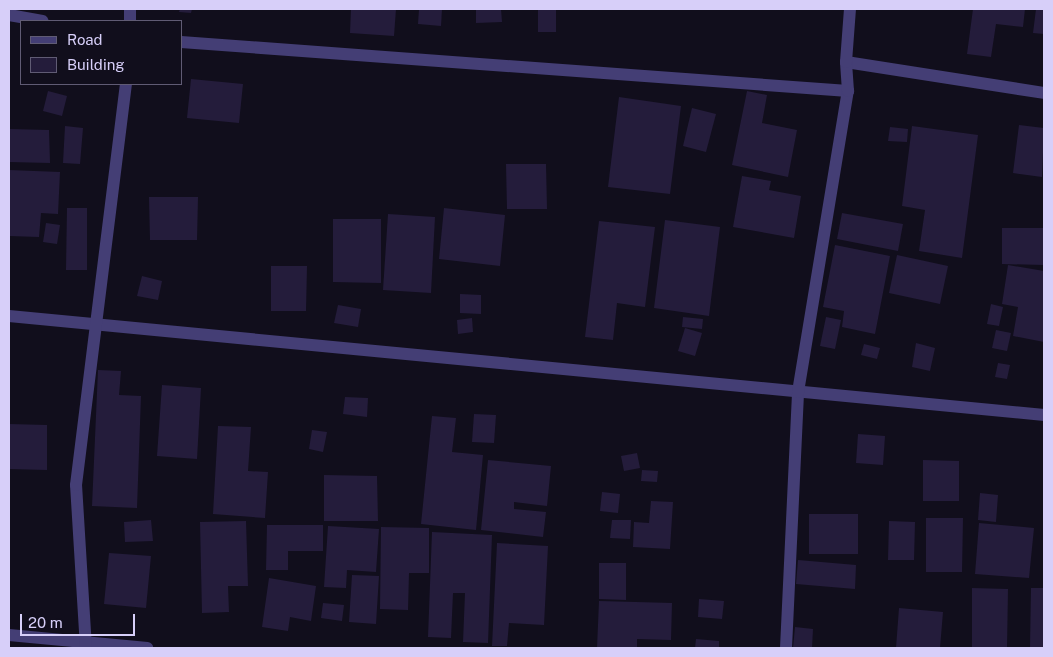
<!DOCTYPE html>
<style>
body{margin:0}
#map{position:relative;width:1053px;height:657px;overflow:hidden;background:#110e1c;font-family:"Public Sans",sans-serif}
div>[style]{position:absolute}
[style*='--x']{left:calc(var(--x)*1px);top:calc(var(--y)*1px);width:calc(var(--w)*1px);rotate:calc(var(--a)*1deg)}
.building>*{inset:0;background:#241c3b}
.minor>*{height:12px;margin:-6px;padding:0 6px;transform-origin:6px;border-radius:6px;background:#443e75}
span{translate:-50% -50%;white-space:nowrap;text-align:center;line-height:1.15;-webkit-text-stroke:4px #110e1c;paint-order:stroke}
.frame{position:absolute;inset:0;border:10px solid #d7cff9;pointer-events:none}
.legend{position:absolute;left:20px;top:20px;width:162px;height:65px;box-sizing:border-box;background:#110e1c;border:1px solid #605b74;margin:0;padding:6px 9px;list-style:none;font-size:15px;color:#d7cff9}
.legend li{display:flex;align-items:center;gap:10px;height:25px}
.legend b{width:25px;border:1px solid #605b74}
.scale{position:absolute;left:20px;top:614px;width:115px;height:22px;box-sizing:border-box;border:2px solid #d7cff9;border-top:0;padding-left:6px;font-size:15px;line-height:18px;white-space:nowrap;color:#d7cff9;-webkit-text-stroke:4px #110e1c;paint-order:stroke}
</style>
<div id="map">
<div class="building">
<div style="clip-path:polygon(180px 9px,192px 9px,191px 13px,179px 12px)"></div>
<div style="clip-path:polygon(351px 9px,396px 9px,394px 36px,350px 33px)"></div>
<div style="clip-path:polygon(419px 9px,442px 9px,441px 26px,418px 24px)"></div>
<div style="clip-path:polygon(476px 9px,501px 9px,502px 22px,476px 23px)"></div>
<div style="clip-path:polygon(538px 9px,556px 9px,556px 32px,538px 32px)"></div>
<div style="clip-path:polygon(973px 9px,1025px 9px,1023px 27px,996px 24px,991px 57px,967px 54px)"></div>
<div style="clip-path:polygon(1036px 9px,1044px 9px,1044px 34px,1033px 33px)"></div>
<div style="clip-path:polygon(191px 79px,243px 84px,239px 123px,187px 118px)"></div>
<div style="clip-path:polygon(48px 91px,67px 96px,62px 116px,43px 111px)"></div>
<div style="clip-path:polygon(747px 91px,767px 95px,762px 123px,797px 130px,788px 177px,732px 165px)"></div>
<div style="clip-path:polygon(619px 97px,681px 106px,670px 194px,608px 187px)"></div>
<div style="clip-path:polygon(692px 108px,716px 114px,706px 152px,683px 146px)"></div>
<div style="clip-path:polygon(1019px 125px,1044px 128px,1042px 177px,1013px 173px)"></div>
<div style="clip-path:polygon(65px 126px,83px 128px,80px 164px,63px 163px)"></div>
<div style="clip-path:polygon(912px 126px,978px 135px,962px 258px,919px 251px,925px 210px,902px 206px)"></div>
<div style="clip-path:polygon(890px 127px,908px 129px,907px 142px,888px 141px)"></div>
<div style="clip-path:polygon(9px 129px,49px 130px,50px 163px,9px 162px)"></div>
<div style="clip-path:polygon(506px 164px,546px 164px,547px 209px,507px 209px)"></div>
<div style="clip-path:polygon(9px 170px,60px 172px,58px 214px,41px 213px,39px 237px,9px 236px)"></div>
<div style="clip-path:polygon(742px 176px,771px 181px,769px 190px,801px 196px,794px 238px,733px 227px)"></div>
<div style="clip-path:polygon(149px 197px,198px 197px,197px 240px,150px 240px)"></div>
<div style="clip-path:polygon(67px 208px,87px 208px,87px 270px,66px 270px)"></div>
<div style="clip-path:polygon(444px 208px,505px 215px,500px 266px,439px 259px)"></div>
<div style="clip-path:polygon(842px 213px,903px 224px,898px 251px,837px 239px)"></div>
<div style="clip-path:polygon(388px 214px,435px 217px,431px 293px,383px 290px)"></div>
<div style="clip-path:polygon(333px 219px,381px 219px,381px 283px,333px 282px)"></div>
<div style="clip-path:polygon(665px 220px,720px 227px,709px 316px,654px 308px)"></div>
<div style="clip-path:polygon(599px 221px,655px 227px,645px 307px,617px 303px,613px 340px,585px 337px)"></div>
<div style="clip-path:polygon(46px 223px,60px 225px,57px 244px,43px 242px)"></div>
<div style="clip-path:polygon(1002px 228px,1044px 228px,1044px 265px,1002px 264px)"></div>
<div style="clip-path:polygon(835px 245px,890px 256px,875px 334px,842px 327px,844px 311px,823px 307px)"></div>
<div style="clip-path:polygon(897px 255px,948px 266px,940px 304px,889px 293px)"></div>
<div style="clip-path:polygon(1008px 265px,1044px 271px,1044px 342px,1013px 336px,1018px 307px,1002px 304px)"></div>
<div style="clip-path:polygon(271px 266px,307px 266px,306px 311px,271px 311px)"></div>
<div style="clip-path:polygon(142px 276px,162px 281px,158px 300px,137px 296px)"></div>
<div style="clip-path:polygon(460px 294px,481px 295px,481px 314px,460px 313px)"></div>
<div style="clip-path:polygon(991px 304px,1003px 307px,999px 326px,987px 324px)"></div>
<div style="clip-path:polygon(338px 305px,361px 309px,358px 327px,334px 323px)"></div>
<div style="clip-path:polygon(683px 317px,703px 319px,702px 329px,682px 327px)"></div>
<div style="clip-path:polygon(826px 317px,841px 320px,835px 349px,820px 346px)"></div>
<div style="clip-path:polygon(472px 318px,473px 332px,458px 334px,457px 320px)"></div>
<div style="clip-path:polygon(685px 328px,702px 333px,695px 356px,678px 351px)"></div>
<div style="clip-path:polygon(996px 330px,1011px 333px,1007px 351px,992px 348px)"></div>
<div style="clip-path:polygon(916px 343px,935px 348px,930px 371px,912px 367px)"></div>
<div style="clip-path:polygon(864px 344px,880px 348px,877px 359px,861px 355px)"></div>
<div style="clip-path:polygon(998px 363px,1010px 365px,1007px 379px,995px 377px)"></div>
<div style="clip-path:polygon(98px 370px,121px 371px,119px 395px,141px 396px,137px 508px,92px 506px)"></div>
<div style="clip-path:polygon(162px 385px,201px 388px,197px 459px,157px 456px)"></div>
<div style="clip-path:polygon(345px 397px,368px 398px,367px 417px,343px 414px)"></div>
<div style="clip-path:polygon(474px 414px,496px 415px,494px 443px,472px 442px)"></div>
<div style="clip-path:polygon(432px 416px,456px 418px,452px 452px,483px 455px,476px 530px,421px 524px)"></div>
<div style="clip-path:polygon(9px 424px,47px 425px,47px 470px,9px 469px)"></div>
<div style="clip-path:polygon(218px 426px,251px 427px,248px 471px,268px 472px,265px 518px,213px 514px)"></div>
<div style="clip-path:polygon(312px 430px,327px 432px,323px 452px,309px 449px)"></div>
<div style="clip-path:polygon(858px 434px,885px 436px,883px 465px,856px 463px)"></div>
<div style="clip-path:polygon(637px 453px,640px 468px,624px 471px,621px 456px)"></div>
<div style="clip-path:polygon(488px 460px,551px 466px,547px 506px,514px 502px,514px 509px,546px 512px,543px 537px,481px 530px)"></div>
<div style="clip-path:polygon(923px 460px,959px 461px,959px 501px,923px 501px)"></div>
<div style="clip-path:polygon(642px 470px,658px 471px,657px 482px,641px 481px)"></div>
<div style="clip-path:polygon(324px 475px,377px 476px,378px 521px,324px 521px)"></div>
<div style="clip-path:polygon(602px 492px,620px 494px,618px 513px,600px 511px)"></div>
<div style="clip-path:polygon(980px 493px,998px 495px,996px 522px,978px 520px)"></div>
<div style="clip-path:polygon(651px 501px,673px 502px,670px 549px,633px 547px,634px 522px,649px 523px)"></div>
<div style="clip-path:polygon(809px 514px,858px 514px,858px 554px,809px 554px)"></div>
<div style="clip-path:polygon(926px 518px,963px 518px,962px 572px,926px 572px)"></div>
<div style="clip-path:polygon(151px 520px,153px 541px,125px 542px,124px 522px)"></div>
<div style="clip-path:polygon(612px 520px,631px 520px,630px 539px,610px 538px)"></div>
<div style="clip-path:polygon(246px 521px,248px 586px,228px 586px,229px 612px,202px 613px,200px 522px)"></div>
<div style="clip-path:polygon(889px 521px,915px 522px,914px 560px,888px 560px)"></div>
<div style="clip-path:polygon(979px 523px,1034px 528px,1029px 578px,975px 574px)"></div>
<div style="clip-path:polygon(267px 525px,323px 525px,323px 551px,288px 551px,288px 570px,266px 570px)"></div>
<div style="clip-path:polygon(328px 526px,379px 529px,376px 572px,347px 570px,346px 588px,324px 587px)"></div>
<div style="clip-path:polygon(381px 527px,429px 528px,429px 573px,409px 573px,408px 610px,380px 609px)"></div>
<div style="clip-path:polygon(432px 532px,492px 535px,488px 643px,463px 642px,465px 593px,453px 593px,451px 638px,428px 637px)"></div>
<div style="clip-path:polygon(497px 543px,548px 546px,544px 625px,509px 623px,507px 646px,492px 646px)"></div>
<div style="clip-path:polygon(109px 553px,151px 556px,146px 608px,104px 604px)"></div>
<div style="clip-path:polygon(798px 560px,856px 565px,855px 589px,796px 584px)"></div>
<div style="clip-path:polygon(599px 563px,626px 563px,626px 600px,599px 599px)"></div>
<div style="clip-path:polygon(352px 575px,379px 576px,376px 624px,349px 622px)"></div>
<div style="clip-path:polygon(269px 578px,316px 586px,311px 621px,290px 617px,288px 631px,262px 627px)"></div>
<div style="clip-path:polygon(972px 588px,1008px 589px,1007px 648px,972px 648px)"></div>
<div style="clip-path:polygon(1031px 588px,1044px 588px,1044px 648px,1030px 648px)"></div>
<div style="clip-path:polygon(699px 599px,724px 601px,722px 619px,698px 617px)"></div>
<div style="clip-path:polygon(599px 601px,672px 603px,671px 640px,637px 639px,637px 648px,597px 648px)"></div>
<div style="clip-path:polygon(323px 603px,344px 605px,342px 621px,321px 618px)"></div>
<div style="clip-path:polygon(899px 608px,943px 612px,940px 648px,896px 648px)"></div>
<div style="clip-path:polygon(795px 627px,813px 629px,812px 648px,793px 648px)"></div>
<div style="clip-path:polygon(696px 639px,719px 641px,719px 648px,695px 648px)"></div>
</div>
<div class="minor">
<div style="--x:130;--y:9;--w:12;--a:90"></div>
<div style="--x:9;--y:15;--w:34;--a:10"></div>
<div style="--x:181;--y:42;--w:669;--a:4.2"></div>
<div style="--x:846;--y:62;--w:200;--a:8.9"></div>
<div style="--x:9;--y:316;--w:1040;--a:5.46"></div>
<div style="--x:9;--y:635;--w:139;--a:5.4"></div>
<div style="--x:86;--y:648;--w:163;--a:-93.5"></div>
<div style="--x:76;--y:485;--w:404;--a:-82.9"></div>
<div style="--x:786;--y:648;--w:256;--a:-87.3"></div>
<div style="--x:798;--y:392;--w:305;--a:-80.6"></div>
<div style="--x:848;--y:91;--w:29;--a:-94"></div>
<div style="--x:846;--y:62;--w:53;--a:-85.7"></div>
</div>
<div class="frame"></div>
<ul class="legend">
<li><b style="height:6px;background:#443e75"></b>Road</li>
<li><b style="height:14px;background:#241c3b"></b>Building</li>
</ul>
<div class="scale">20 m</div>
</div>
